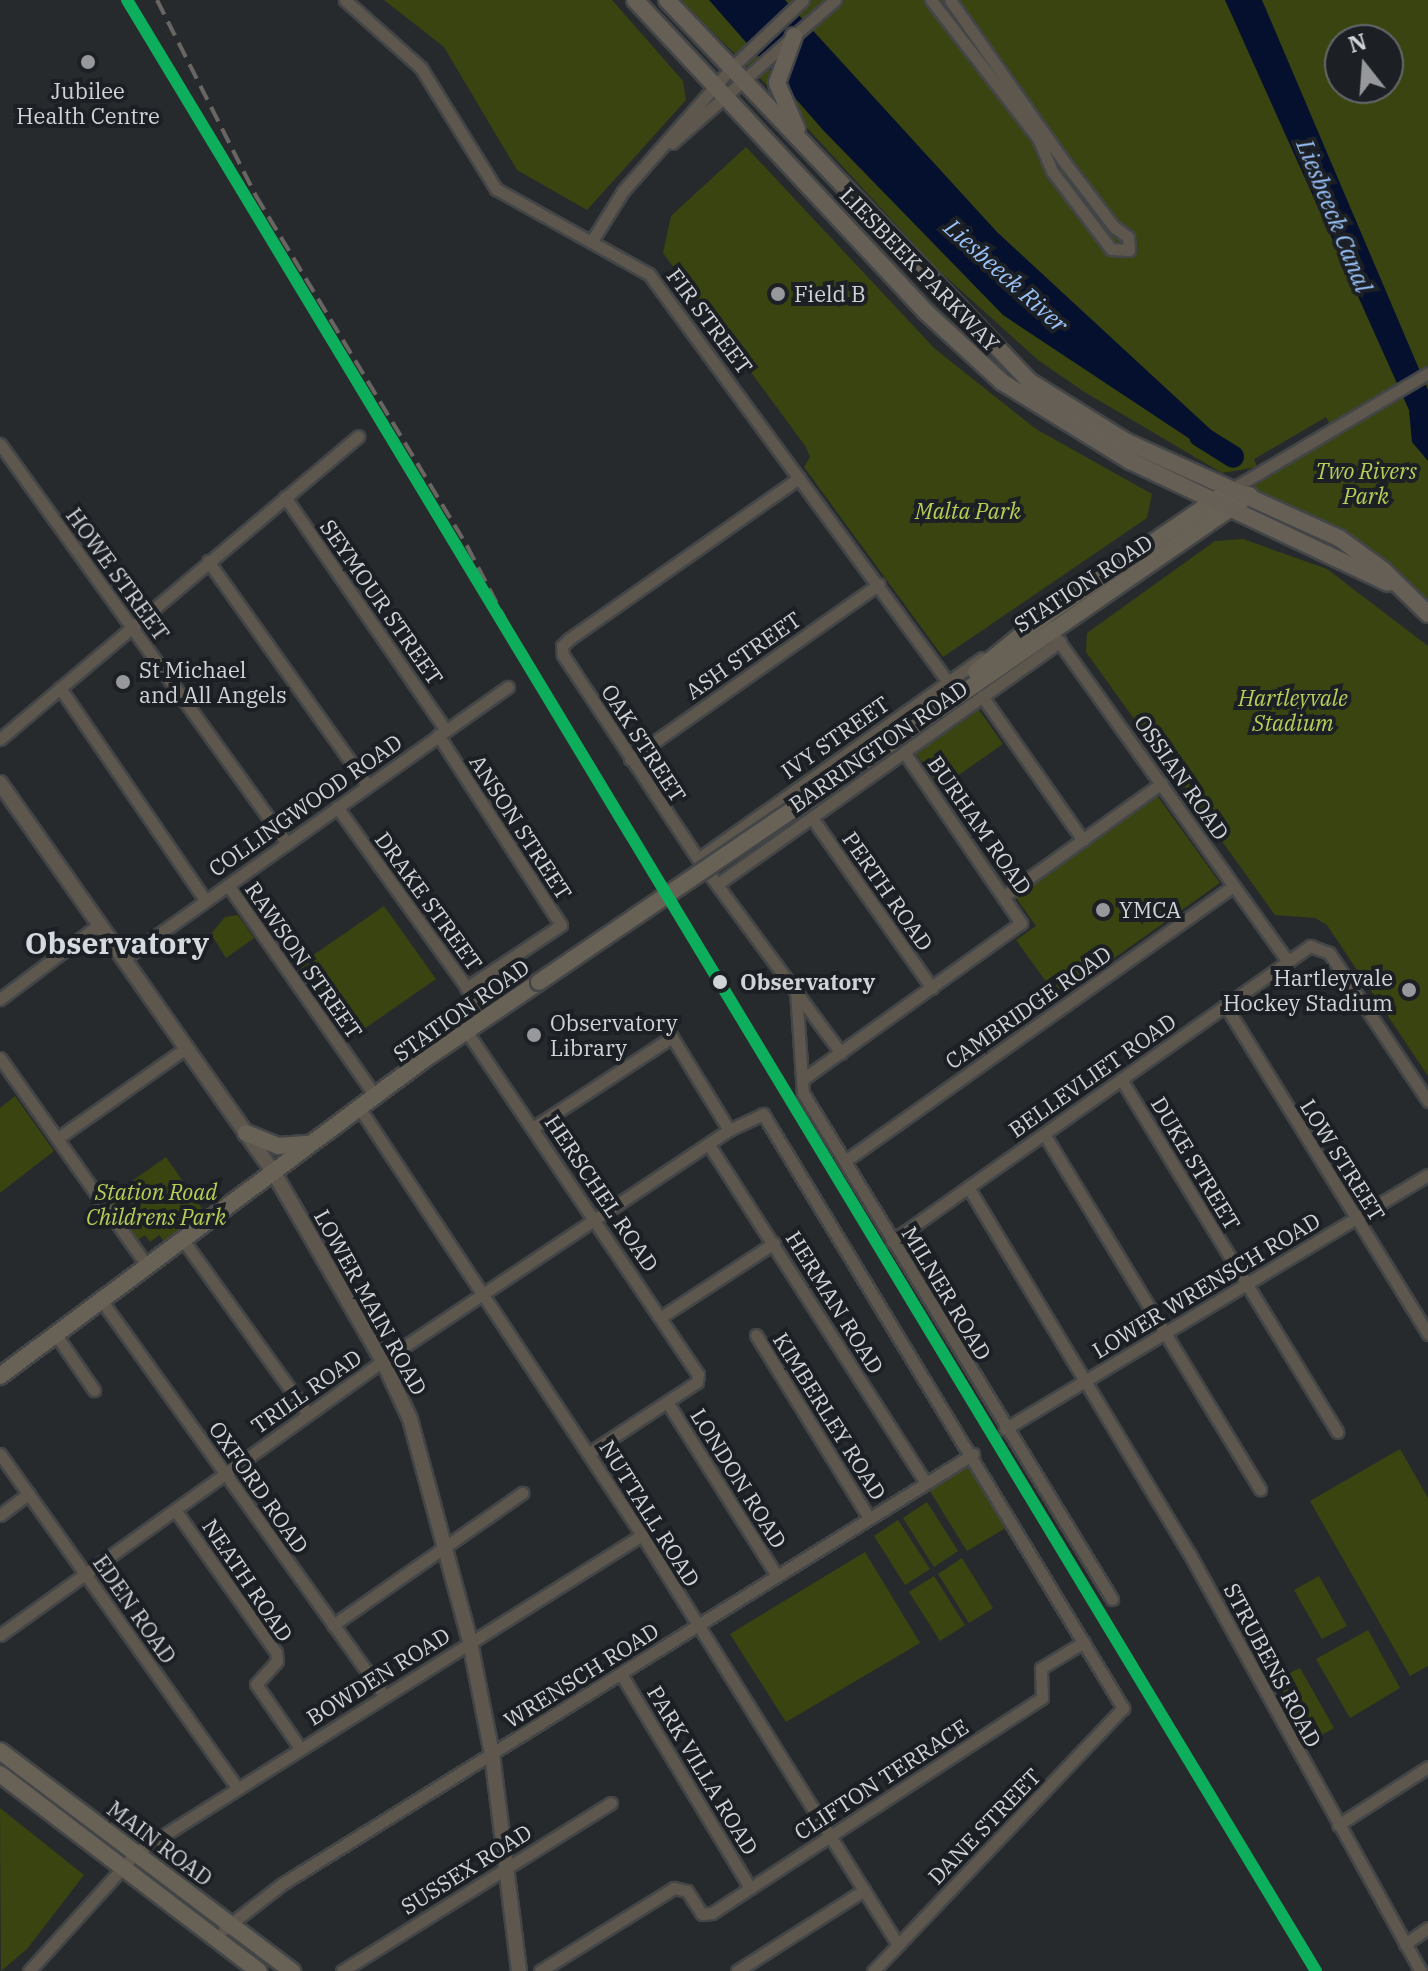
<!DOCTYPE html>
<style>
body{margin:0}
#map{position:relative;width:1428px;height:1971px;overflow:hidden;background:#272a2c;font-family:"IBM Plex Serif",serif}
div>[style]{position:absolute}
[style*='--x']{left:calc(var(--x)*1px);top:calc(var(--y)*1px);width:calc(var(--w)*1px);rotate:calc(var(--a)*1deg)}
.green>*{inset:0;background:#3a4410}
.water>*{inset:0;background:#04102d}
.river>*{height:22px;margin:-11px;padding:0 11px;transform-origin:11px;border-radius:11px;background:#04102d}
.roads{filter:drop-shadow(2px 0 #434547) drop-shadow(-2px 0 #434547) drop-shadow(0 2px #434547) drop-shadow(0 -2px #434547)}
.minor>*{height:11px;margin:-5.5px;padding:0 5.5px;transform-origin:5.5px;border-radius:5.5px;background:#5d574e}
.tertiary>*{height:14px;margin:-7px;padding:0 7px;transform-origin:7px;border-radius:7px;background:#5d574e}
.secondary>*{height:16px;margin:-8px;padding:0 8px;transform-origin:8px;border-radius:8px;background:#686156}
.primary>*{height:16px;margin:-8px;padding:0 8px;transform-origin:8px;border-radius:8px;background:#665f55}
.rail>*{height:4px;margin-top:-2px;transform-origin:0;background:repeating-linear-gradient(90deg,#696662 0 16px,transparent 0 24px)}
.bridges{filter:drop-shadow(2px 0 #434547) drop-shadow(-2px 0 #434547) drop-shadow(0 2px #434547) drop-shadow(0 -2px #434547)}
.secondary-bridge>*{height:16px;margin:-8px;padding:0 8px;transform-origin:8px;border-radius:8px;background:#686156}
.rail-1>*{height:12px;margin:-6px;padding:0 6px;transform-origin:6px;border-radius:6px;background:#0daf5c}
.dots>*{width:22px;height:22px;translate:-50% -50%;box-sizing:border-box;border:4px solid #1c2025;border-radius:50%}
span{translate:-50% -50%;white-space:nowrap;text-align:center;line-height:1.15;-webkit-text-stroke:8px #1c2025;paint-order:stroke}
.poi-label{font-size:22px;color:#d1d4d7}
.left{translate:0 -50%;text-align:left}
.right{translate:-100% -50%;text-align:right}
.street-label{font-size:22px;color:#d1d4d7}
.park-label{font-size:22px;color:#b6cf56;font-style:italic}
.stop-label{font-size:22px;color:#d1d4d7;font-weight:700}
.water-label{font-size:24px;color:#9ac3fa;font-style:italic}
.district-label{font-size:30px;color:#d4dae0;font-weight:700}
.north{position:absolute;left:1324px;top:24px;width:80px;height:80px;box-sizing:border-box;background:#1c2025;border:2px solid #64686c;border-radius:50%;rotate:343deg;font-size:22px;font-weight:700;line-height:32px;text-align:center;color:#d1d4d7}
.north::after{content:'';display:block;margin:auto;width:28px;height:36px;background:#96989b;clip-path:polygon(50% 0,100% 100%,50% 72%,0 100%)}
</style>
<div id="map">
<div class="green">
<div style="clip-path:polygon(384px 0,612px 0,683px 81px,686px 100px,587px 210px,517px 170px,444px 47px)"></div>
<div style="clip-path:polygon(evenodd,680px 0,1428px 0,1428px 614px,1383px 570px,1249px 495px,1264px 472px,1333px 430px,1326px 417px,1254px 459px,1257px 467px,1222px 473px,1083px 391px,1038px 360px,935px 267px,775px 93px,680px 0,1340px 40px,1388px 40px,1388px 88px,1340px 88px,1340px 40px)"></div>
<div style="clip-path:polygon(746px 147px,935px 349px,1036px 429px,1152px 494px,1147px 518px,943px 657px,804px 467px,810px 457px,806px 447px,663px 253px,671px 216px)"></div>
<div style="clip-path:polygon(1243px 539px,1327px 569px,1428px 646px,1428px 1076px,1327px 925px,1315px 918px,1275px 915px,1086px 652px,1087px 633px,1215px 541px)"></div>
<div style="clip-path:polygon(979px 710px,1003px 744px,940px 788px,916px 754px)"></div>
<div style="clip-path:polygon(1156px 794px,1220px 883px,1058px 998px,1016px 940px,1036px 926px,1014px 895px)"></div>
<div style="clip-path:polygon(384px 906px,436px 979px,351px 1038px,299px 965px)"></div>
<div style="clip-path:polygon(238px 915px,254px 938px,226px 958px,211px 934px,225px 917px)"></div>
<div style="clip-path:polygon(15px 1096px,54px 1151px,0 1193px,0 1108px)"></div>
<div style="clip-path:polygon(166px 1157px,205px 1213px,164px 1241px,159px 1235px,150px 1242px,145px 1235px,138px 1240px,108px 1198px)"></div>
<div style="clip-path:polygon(1400px 1449px,1428px 1498px,1428px 1666px,1410px 1676px,1310px 1501px)"></div>
<div style="clip-path:polygon(971px 1462px,1009px 1526px,967px 1551px,928px 1488px)"></div>
<div style="clip-path:polygon(927px 1502px,958px 1551px,934px 1567px,903px 1518px)"></div>
<div style="clip-path:polygon(898px 1520px,930px 1569px,905px 1585px,874px 1536px)"></div>
<div style="clip-path:polygon(865px 1552px,920px 1643px,786px 1722px,730px 1634px)"></div>
<div style="clip-path:polygon(962px 1558px,993px 1608px,969px 1623px,938px 1574px)"></div>
<div style="clip-path:polygon(934px 1576px,965px 1625px,940px 1641px,909px 1592px)"></div>
<div style="clip-path:polygon(1319px 1576px,1347px 1626px,1322px 1639px,1294px 1590px)"></div>
<div style="clip-path:polygon(1368px 1630px,1400px 1688px,1350px 1718px,1316px 1659px)"></div>
<div style="clip-path:polygon(1300px 1668px,1334px 1728px,1310px 1742px,1274px 1681px)"></div>
<div style="clip-path:polygon(0 1808px,84px 1875px,27px 1949px,1px 1971px)"></div>
</div>
<div class="water">
<div style="clip-path:polygon(709px 0,785px 0,997px 232px,1222px 440px,1224px 451px,1211px 453px,1003px 315px,823px 130px)"></div>
<div style="clip-path:polygon(1225px 0,1262px 0,1428px 390px,1428px 461px,1412px 442px,1409px 410px)"></div>
</div>
<div class="river">
<div style="--x:1200;--y:436;--w:39;--a:32"></div>
</div>
<div class="roads">
<div class="minor">
<div style="--x:345;--y:0;--w:102;--a:41.8"></div>
<div style="--x:421;--y:68;--w:142;--a:58.2"></div>
<div style="--x:496;--y:189;--w:175;--a:29.1"></div>
<div style="--x:649;--y:274;--w:521;--a:53.75"></div>
<div style="--x:931;--y:0;--w:175;--a:52.2"></div>
<div style="--x:1038;--y:138;--w:36;--a:67"></div>
<div style="--x:1052;--y:171;--w:98;--a:52.9"></div>
<div style="--x:1111;--y:249;--w:18;--a:3"></div>
<div style="--x:1129;--y:250;--w:13;--a:-94"></div>
<div style="--x:1128;--y:237;--w:17;--a:-144"></div>
<div style="--x:1114;--y:227;--w:81;--a:-127.4"></div>
<div style="--x:1065;--y:163;--w:199;--a:-125.2"></div>
<div style="--x:672;--y:143;--w:217;--a:-41.3"></div>
<div style="--x:593;--y:239;--w:57;--a:-58"></div>
<div style="--x:623;--y:191;--w:162;--a:-48.7"></div>
<div style="--x:730;--y:69;--w:100;--a:-43.4"></div>
<div style="--x:0;--y:444;--w:492;--a:54.3"></div>
<div style="--x:799;--y:478;--w:281;--a:145"></div>
<div style="--x:569;--y:639;--w:10;--a:135"></div>
<div style="--x:562;--y:646;--w:9;--a:84"></div>
<div style="--x:563;--y:655;--w:245;--a:56.5"></div>
<div style="--x:698;--y:859;--w:241;--a:53.6"></div>
<div style="--x:1232;--y:489;--w:228;--a:-30.6"></div>
<div style="--x:285;--y:497;--w:283;--a:55.4"></div>
<div style="--x:208;--y:561;--w:275;--a:54.6"></div>
<div style="--x:1042;--y:618;--w:421;--a:54.4"></div>
<div style="--x:60;--y:688;--w:257;--a:55.6"></div>
<div style="--x:982;--y:696;--w:176;--a:55"></div>
<div style="--x:438;--y:735;--w:226;--a:57.1"></div>
<div style="--x:561;--y:925;--w:114;--a:146.4"></div>
<div style="--x:0;--y:739;--w:469;--a:-40.2"></div>
<div style="--x:630;--y:759;--w:304;--a:-35.1"></div>
<div style="--x:337;--y:807;--w:259;--a:54.3"></div>
<div style="--x:812;--y:818;--w:208;--a:54.8"></div>
<div style="--x:698;--y:859;--w:348;--a:-35.3"></div>
<div style="--x:719;--y:883;--w:418;--a:-35.3"></div>
<div style="--x:228;--y:885;--w:259;--a:55.1"></div>
<div style="--x:1004;--y:896;--w:194;--a:-35.6"></div>
<div style="--x:125;--y:958;--w:469;--a:-35.3"></div>
<div style="--x:796;--y:991;--w:102;--a:86.1"></div>
<div style="--x:803;--y:1093;--w:593;--a:58.59"></div>
<div style="--x:0;--y:999;--w:125;--a:-36.9"></div>
<div style="--x:1225;--y:1005;--w:387;--a:58.3"></div>
<div style="--x:467;--y:1032;--w:413;--a:56"></div>
<div style="--x:698;--y:1374;--w:8;--a:97"></div>
<div style="--x:697;--y:1382;--w:129;--a:146.7"></div>
<div style="--x:0;--y:1058;--w:255;--a:54.7"></div>
<div style="--x:803;--y:1079;--w:268;--a:-35.6"></div>
<div style="--x:1021;--y:923;--w:207;--a:-124.4"></div>
<div style="--x:1121;--y:1079;--w:414;--a:58.5"></div>
<div style="--x:360;--y:1109;--w:511;--a:56.5"></div>
<div style="--x:642;--y:1535;--w:483;--a:58"></div>
<div style="--x:534;--y:1127;--w:165;--a:-33.1"></div>
<div style="--x:672;--y:1037;--w:109;--a:58.5"></div>
<div style="--x:1044;--y:1134;--w:416;--a:58.7"></div>
<div style="--x:58;--y:1138;--w:156;--a:-35.1"></div>
<div style="--x:709;--y:1145;--w:400;--a:57.3"></div>
<div style="--x:845;--y:1161;--w:476;--a:-35.3"></div>
<div style="--x:968;--y:1187;--w:428;--a:58.9"></div>
<div style="--x:1189;--y:1553;--w:478;--a:61"></div>
<div style="--x:183;--y:1240;--w:214;--a:54.3"></div>
<div style="--x:892;--y:1241;--w:512;--a:-35.21"></div>
<div style="--x:1310;--y:946;--w:20;--a:20"></div>
<div style="--x:1329;--y:953;--w:178;--a:56.2"></div>
<div style="--x:101;--y:1300;--w:487;--a:54.4"></div>
<div style="--x:661;--y:1317;--w:135;--a:-33.2"></div>
<div style="--x:56;--y:1335;--w:67;--a:55.4"></div>
<div style="--x:756;--y:1335;--w:215;--a:58.3"></div>
<div style="--x:667;--y:1402;--w:206;--a:57.7"></div>
<div style="--x:1005;--y:1429;--w:493;--a:-31"></div>
<div style="--x:0;--y:1454;--w:409;--a:54.6"></div>
<div style="--x:175;--y:1510;--w:174;--a:54.6"></div>
<div style="--x:276;--y:1652;--w:9;--a:84"></div>
<div style="--x:277;--y:1661;--w:31;--a:132"></div>
<div style="--x:256;--y:1684;--w:78;--a:55.5"></div>
<div style="--x:0;--y:1515;--w:36;--a:-37"></div>
<div style="--x:333;--y:1625;--w:231;--a:-34.9"></div>
<div style="--x:0;--y:1635;--w:480;--a:-35.6"></div>
<div style="--x:390;--y:1356;--w:407;--a:-33.7"></div>
<div style="--x:729;--y:1130;--w:38;--a:-25"></div>
<div style="--x:763;--y:1114;--w:695;--a:58.78"></div>
<div style="--x:1123;--y:1708;--w:363;--a:133.5"></div>
<div style="--x:621;--y:1674;--w:250;--a:58.9"></div>
<div style="--x:1338;--y:1825;--w:107;--a:-32.8"></div>
<div style="--x:224;--y:1929;--w:73;--a:-37.8"></div>
<div style="--x:282;--y:1884;--w:814;--a:-31.89"></div>
<div style="--x:1405;--y:1944;--w:28;--a:-35"></div>
<div style="--x:29;--y:1971;--w:161;--a:-47.8"></div>
<div style="--x:137;--y:1852;--w:596;--a:-32.12"></div>
<div style="--x:342;--y:1971;--w:317;--a:-32"></div>
<div style="--x:540;--y:1971;--w:158;--a:-31.8"></div>
<div style="--x:674;--y:1888;--w:13;--a:13"></div>
<div style="--x:687;--y:1891;--w:27;--a:57"></div>
<div style="--x:702;--y:1914;--w:10;--a:-6"></div>
<div style="--x:712;--y:1913;--w:394;--a:-33.1"></div>
<div style="--x:1042;--y:1698;--w:30;--a:-92"></div>
<div style="--x:1041;--y:1668;--w:50;--a:-31.2"></div>
<div style="--x:737;--y:1971;--w:151;--a:-32.5"></div>
</div>
<div class="tertiary">
<div style="--x:0;--y:783;--w:477;--a:54.9"></div>
<div style="--x:274;--y:1173;--w:217;--a:59.9"></div>
<div style="--x:383;--y:1361;--w:64;--a:65"></div>
<div style="--x:410;--y:1419;--w:231;--a:74.9"></div>
<div style="--x:470;--y:1642;--w:114;--a:78.9"></div>
<div style="--x:492;--y:1754;--w:219;--a:82.9"></div>
</div>
<div class="secondary">
<div style="--x:976;--y:672;--w:85;--a:-39.3"></div>
<div style="--x:1042;--y:618;--w:220;--a:-34.3"></div>
<div style="--x:893;--y:741;--w:433;--a:-34.6"></div>
<div style="--x:246;--y:1133;--w:35;--a:22"></div>
<div style="--x:278;--y:1146;--w:31;--a:-4"></div>
<div style="--x:0;--y:1376;--w:527;--a:-36.74"></div>
<div style="--x:422;--y:1061;--w:141;--a:-34"></div>
<div style="--x:0;--y:1751;--w:366;--a:37"></div>
<div style="--x:0;--y:1774;--w:325;--a:37.3"></div>
</div>
<div class="primary">
<div style="--x:635;--y:0;--w:427;--a:47"></div>
<div style="--x:926;--y:312;--w:103;--a:42.6"></div>
<div style="--x:1002;--y:382;--w:150;--a:31.7"></div>
<div style="--x:1130;--y:461;--w:285;--a:25.3"></div>
<div style="--x:667;--y:0;--w:526;--a:46.46"></div>
<div style="--x:1029;--y:381;--w:113;--a:32"></div>
<div style="--x:1125;--y:441;--w:235;--a:24.4"></div>
<div style="--x:1339;--y:538;--w:54;--a:36"></div>
<div style="--x:1383;--y:570;--w:63;--a:44.4"></div>
<div style="--x:794;--y:36;--w:50;--a:109.9"></div>
<div style="--x:777;--y:83;--w:50;--a:66.5"></div>
</div>
</div>
<div class="rail">
<div style="--x:157;--y:0;--w:220;--a:63.2"></div>
<div style="--x:256;--y:196;--w:409;--a:58.9"></div>
<div style="--x:467;--y:546;--w:108;--a:62.5"></div>
</div>
<div class="bridges">
<div class="secondary-bridge">
<div style="--x:539;--y:982;--w:428;--a:-34.2"></div>
</div>
</div>
<div class="rail-1">
<div style="--x:127;--y:0;--w:2302;--a:58.9"></div>
</div>
<div class="dots">
<div style="left:88px;top:62px;background:#96989b"></div>
<div style="left:778px;top:294px;background:#96989b"></div>
<div style="left:123px;top:682px;background:#96989b"></div>
<div style="left:1103px;top:910px;background:#96989b"></div>
<div style="left:720px;top:982px;background:#d1d4d7"></div>
<div style="left:1409px;top:990px;background:#96989b"></div>
<div style="left:534px;top:1035px;background:#96989b"></div>
</div>
<div class="poi-label">
<span style="left:88px;top:103px">Jubilee<br>Health Centre</span>
<span class="left" style="left:794px;top:294px">Field B</span>
<span class="left" style="left:139px;top:682px">St Michael<br>and All Angels</span>
<span class="left" style="left:1119px;top:910px">YMCA</span>
<span class="right" style="left:1393px;top:990px">Hartleyvale<br>Hockey Stadium</span>
<span class="left" style="left:550px;top:1035px">Observatory<br>Library</span>
</div>
<div class="street-label">
<span style="left:920px;top:269px;rotate:46deg">LIESBEEK PARKWAY</span>
<span style="left:710px;top:321px;rotate:53deg">FIR STREET</span>
<span style="left:118px;top:574px;rotate:54deg">HOWE STREET</span>
<span style="left:1083px;top:583px;rotate:-33deg">STATION ROAD</span>
<span style="left:382px;top:602px;rotate:55deg">SEYMOUR STREET</span>
<span style="left:743px;top:655px;rotate:-35deg">ASH STREET</span>
<span style="left:835px;top:737px;rotate:-35deg">IVY STREET</span>
<span style="left:644px;top:743px;rotate:57deg">OAK STREET</span>
<span style="left:878px;top:746px;rotate:-35deg">BARRINGTON ROAD</span>
<span style="left:1182px;top:777px;rotate:55deg">OSSIAN ROAD</span>
<span style="left:305px;top:805px;rotate:-35deg">COLLINGWOOD ROAD</span>
<span style="left:980px;top:825px;rotate:55deg">BURHAM ROAD</span>
<span style="left:521px;top:827px;rotate:57deg">ANSON STREET</span>
<span style="left:888px;top:891px;rotate:55deg">PERTH ROAD</span>
<span style="left:429px;top:901px;rotate:54deg">DRAKE STREET</span>
<span style="left:304px;top:960px;rotate:55deg">RAWSON STREET</span>
<span style="left:1028px;top:1007px;rotate:-35deg">CAMBRIDGE ROAD</span>
<span style="left:461px;top:1010px;rotate:-35deg">STATION ROAD</span>
<span style="left:1092px;top:1075px;rotate:-35deg">BELLEVLIET ROAD</span>
<span style="left:1343px;top:1160px;rotate:58deg">LOW STREET</span>
<span style="left:1196px;top:1163px;rotate:59deg">DUKE STREET</span>
<span style="left:602px;top:1193px;rotate:56deg">HERSCHEL ROAD</span>
<span style="left:1206px;top:1285px;rotate:-31deg">LOWER WRENSCH ROAD</span>
<span style="left:947px;top:1293px;rotate:59deg">MILNER ROAD</span>
<span style="left:371px;top:1302px;rotate:61deg">LOWER MAIN ROAD</span>
<span style="left:835px;top:1302px;rotate:58deg">HERMAN ROAD</span>
<span style="left:306px;top:1391px;rotate:-35deg">TRILL ROAD</span>
<span style="left:830px;top:1416px;rotate:58deg">KIMBERLEY ROAD</span>
<span style="left:739px;top:1478px;rotate:58deg">LONDON ROAD</span>
<span style="left:259px;top:1487px;rotate:55deg">OXFORD ROAD</span>
<span style="left:650px;top:1513px;rotate:58deg">NUTTALL ROAD</span>
<span style="left:248px;top:1580px;rotate:56deg">NEATH ROAD</span>
<span style="left:135px;top:1609px;rotate:55deg">EDEN ROAD</span>
<span style="left:1273px;top:1665px;rotate:62deg">STRUBENS ROAD</span>
<span style="left:581px;top:1675px;rotate:-32deg">WRENSCH ROAD</span>
<span style="left:378px;top:1676px;rotate:-32deg">BOWDEN ROAD</span>
<span style="left:703px;top:1770px;rotate:59deg">PARK VILLA ROAD</span>
<span style="left:881px;top:1779px;rotate:-33deg">CLIFTON TERRACE</span>
<span style="left:984px;top:1826px;rotate:-46deg">DANE STREET</span>
<span style="left:160px;top:1843px;rotate:37deg">MAIN ROAD</span>
<span style="left:466px;top:1869px;rotate:-32deg">SUSSEX ROAD</span>
</div>
<div class="park-label">
<span style="left:1366px;top:483px">Two Rivers<br>Park</span>
<span style="left:968px;top:511px">Malta Park</span>
<span style="left:1293px;top:710px">Hartleyvale<br>Stadium</span>
<span style="left:156px;top:1204px">Station Road<br>Childrens Park</span>
</div>
<div class="stop-label">
<span class="left" style="left:740px;top:982px">Observatory</span>
</div>
<div class="water-label">
<span style="left:1334px;top:216px;rotate:68deg">Liesbeeck Canal</span>
<span style="left:1006px;top:276px;rotate:42deg">Liesbeeck River</span>
</div>
<div class="district-label">
<span style="left:117px;top:943px">Observatory</span>
</div>
<div class="north">N</div>
</div>
